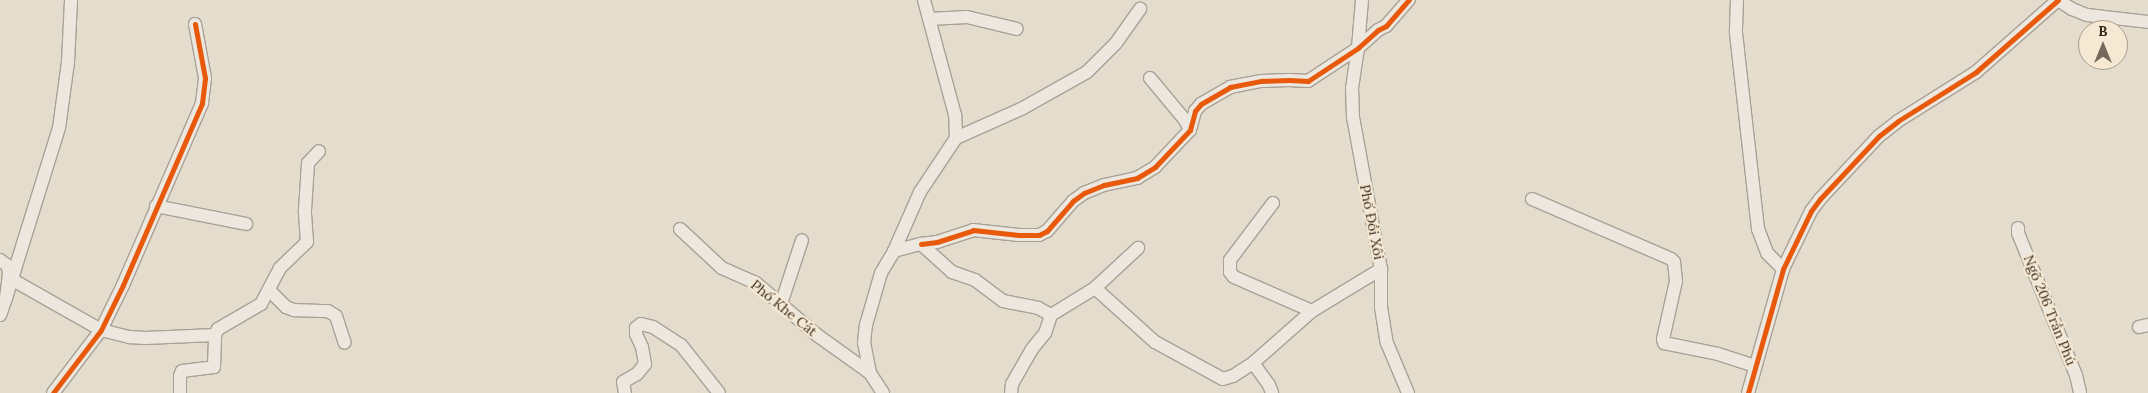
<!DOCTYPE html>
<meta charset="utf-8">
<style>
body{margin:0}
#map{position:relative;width:2148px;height:393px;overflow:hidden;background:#e4dccd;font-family:Lora,serif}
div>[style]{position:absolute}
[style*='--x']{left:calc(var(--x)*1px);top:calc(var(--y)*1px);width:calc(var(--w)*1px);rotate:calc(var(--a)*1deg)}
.roads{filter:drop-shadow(1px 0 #a9a196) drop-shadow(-1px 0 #a9a196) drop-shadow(0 1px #a9a196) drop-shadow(0 -1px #a9a196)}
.minor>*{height:12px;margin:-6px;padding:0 6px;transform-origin:6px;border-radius:6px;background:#ece7df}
.cycleway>*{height:5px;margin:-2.5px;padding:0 2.5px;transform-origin:2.5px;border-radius:2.5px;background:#e8590c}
span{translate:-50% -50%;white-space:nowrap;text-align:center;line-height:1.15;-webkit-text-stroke:4.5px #f5e9d3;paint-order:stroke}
.street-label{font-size:14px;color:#38291e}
.north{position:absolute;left:2078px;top:20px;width:50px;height:50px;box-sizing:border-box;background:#f5e9d3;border:1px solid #a99c8b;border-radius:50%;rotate:0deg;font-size:14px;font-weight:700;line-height:20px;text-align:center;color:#38291e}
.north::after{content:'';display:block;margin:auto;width:18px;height:22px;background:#74685b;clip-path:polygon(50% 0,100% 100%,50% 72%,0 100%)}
</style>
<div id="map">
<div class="roads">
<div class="minor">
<div style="--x:1362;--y:0;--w:48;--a:94.8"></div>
<div style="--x:1358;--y:48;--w:40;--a:98.5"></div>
<div style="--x:1352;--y:88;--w:29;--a:88"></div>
<div style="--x:1353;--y:117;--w:155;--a:79.6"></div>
<div style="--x:1381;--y:269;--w:38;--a:90"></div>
<div style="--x:1381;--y:307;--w:36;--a:81"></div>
<div style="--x:1387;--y:343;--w:54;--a:67.2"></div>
<div style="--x:1737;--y:0;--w:33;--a:92"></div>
<div style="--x:1736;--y:33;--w:197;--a:83.6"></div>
<div style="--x:1758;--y:229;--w:26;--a:69"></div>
<div style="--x:1767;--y:253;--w:23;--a:45"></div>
<div style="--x:2058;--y:0;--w:17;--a:33"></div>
<div style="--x:2072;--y:9;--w:16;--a:22"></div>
<div style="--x:2087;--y:15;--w:61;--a:6.5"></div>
<div style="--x:929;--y:19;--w:38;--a:-3"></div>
<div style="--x:967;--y:17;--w:51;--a:13.5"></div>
<div style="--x:1150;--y:78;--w:55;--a:50.2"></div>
<div style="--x:1185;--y:120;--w:11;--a:63"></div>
<div style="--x:956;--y:138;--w:73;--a:-24.1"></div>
<div style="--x:1023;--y:108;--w:73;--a:-29.4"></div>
<div style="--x:1087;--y:72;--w:41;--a:-45"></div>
<div style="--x:1116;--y:43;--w:42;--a:-54.8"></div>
<div style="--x:1532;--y:199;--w:151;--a:23.3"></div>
<div style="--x:1671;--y:259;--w:4;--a:45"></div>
<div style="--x:1674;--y:262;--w:19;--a:84"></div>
<div style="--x:1676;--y:281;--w:59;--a:102.6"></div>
<div style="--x:1663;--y:339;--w:4;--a:76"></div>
<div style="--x:1664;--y:343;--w:55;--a:11.5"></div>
<div style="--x:1718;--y:354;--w:39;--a:18"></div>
<div style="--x:1273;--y:203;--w:71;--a:127"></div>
<div style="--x:1230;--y:260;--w:12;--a:90"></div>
<div style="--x:1230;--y:272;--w:6;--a:51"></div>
<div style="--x:1234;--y:277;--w:85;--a:23.6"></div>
<div style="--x:156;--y:206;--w:92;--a:11.3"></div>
<div style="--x:2018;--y:228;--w:5;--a:90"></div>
<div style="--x:2018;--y:233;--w:153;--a:67.8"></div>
<div style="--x:2076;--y:375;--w:18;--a:77"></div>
<div style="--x:680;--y:229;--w:57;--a:42.9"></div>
<div style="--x:722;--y:268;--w:37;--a:24"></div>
<div style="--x:756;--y:283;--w:80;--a:40.4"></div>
<div style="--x:817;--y:335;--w:65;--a:35.6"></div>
<div style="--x:870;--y:373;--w:24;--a:57"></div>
<div style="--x:921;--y:244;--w:16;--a:-7"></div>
<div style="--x:937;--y:242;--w:38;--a:-18"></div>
<div style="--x:973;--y:230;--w:46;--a:6.2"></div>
<div style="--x:1019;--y:235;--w:20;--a:0"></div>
<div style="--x:1039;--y:235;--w:9;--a:-27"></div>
<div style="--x:1047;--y:231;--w:40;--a:-49"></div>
<div style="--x:1073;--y:201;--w:14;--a:-36"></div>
<div style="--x:1084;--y:193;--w:22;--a:-22"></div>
<div style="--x:1104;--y:185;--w:34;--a:-12"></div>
<div style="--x:1137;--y:178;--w:21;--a:-31"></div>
<div style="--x:1155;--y:167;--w:51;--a:-46.6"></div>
<div style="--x:1190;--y:130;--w:20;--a:-75"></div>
<div style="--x:1195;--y:111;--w:9;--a:-49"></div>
<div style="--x:1201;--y:104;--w:34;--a:-30"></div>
<div style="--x:1230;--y:87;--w:32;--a:-11"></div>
<div style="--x:1261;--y:81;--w:28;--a:-2"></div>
<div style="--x:1289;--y:80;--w:19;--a:3"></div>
<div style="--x:1308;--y:81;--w:60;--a:-33.4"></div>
<div style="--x:1358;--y:48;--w:27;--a:-42"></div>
<div style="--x:1378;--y:30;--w:9;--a:-27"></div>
<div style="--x:1386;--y:26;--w:35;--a:-49"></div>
<div style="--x:894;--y:251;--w:28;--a:-15"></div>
<div style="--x:921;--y:244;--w:42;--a:42.1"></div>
<div style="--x:952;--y:272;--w:24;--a:19"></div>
<div style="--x:975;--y:280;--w:35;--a:37"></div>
<div style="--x:1003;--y:301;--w:36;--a:11"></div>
<div style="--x:1038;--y:308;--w:15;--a:28"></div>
<div style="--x:1051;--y:315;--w:19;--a:108"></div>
<div style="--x:1045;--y:333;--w:21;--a:129"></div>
<div style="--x:1032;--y:349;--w:40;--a:119.7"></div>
<div style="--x:1012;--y:384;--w:9;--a:96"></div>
<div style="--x:0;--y:260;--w:10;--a:37"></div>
<div style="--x:8;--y:266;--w:8;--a:83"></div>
<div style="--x:9;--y:274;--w:24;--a:97"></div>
<div style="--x:6;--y:298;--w:18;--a:109"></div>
<div style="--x:13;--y:280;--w:101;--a:29.6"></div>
<div style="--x:101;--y:330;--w:30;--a:14"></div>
<div style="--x:130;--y:337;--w:15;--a:4"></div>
<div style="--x:145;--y:338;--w:70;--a:-2.5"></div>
<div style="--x:1095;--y:288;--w:81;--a:42"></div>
<div style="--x:1155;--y:342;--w:77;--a:28.6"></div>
<div style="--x:1223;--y:379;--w:10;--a:-17"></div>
<div style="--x:1233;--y:376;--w:24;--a:-33"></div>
<div style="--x:1253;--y:363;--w:79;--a:-41.4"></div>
<div style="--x:1312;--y:311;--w:81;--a:-31.3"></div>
<div style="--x:270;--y:291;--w:23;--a:45"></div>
<div style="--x:286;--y:307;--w:9;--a:21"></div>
<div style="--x:294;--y:310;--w:34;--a:2"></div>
<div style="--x:328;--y:311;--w:9;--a:32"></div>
<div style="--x:336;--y:316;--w:28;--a:72"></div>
<div style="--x:6;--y:298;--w:178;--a:-72.7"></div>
<div style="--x:59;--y:128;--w:67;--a:-82.2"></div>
<div style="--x:68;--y:62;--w:62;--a:-87.2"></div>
<div style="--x:781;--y:304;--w:67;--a:-71.8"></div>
<div style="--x:1051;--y:315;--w:52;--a:-31.5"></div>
<div style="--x:1095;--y:288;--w:59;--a:-42.9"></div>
<div style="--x:2139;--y:327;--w:9;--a:-13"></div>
<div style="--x:1253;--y:363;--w:27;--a:54"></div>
<div style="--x:1269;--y:385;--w:9;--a:69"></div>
<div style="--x:870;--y:373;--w:31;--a:-101"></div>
<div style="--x:864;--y:343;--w:18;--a:-84"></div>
<div style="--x:866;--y:325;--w:54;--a:-73.9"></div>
<div style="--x:881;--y:273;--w:26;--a:-59"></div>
<div style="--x:894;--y:251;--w:64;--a:-66.2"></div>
<div style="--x:920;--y:192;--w:65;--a:-56.3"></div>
<div style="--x:956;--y:138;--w:23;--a:-92"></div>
<div style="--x:955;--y:115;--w:119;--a:-105.1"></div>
<div style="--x:53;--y:393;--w:79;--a:-52.7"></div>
<div style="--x:101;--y:330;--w:50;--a:-63.9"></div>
<div style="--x:123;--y:285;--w:198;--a:-66.5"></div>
<div style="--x:202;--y:103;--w:25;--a:-83"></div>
<div style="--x:205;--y:78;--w:55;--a:-100.5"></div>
<div style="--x:180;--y:393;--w:17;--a:-90"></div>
<div style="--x:180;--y:376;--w:5;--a:-68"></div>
<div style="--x:182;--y:371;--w:32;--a:-7"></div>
<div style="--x:214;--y:367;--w:32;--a:-88"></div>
<div style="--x:215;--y:335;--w:7;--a:-63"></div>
<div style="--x:218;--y:329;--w:50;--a:-30.2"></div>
<div style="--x:261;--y:304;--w:41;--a:-62.2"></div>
<div style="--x:280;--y:268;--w:37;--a:-44"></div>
<div style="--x:307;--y:242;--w:32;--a:-94"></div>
<div style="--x:305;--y:210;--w:47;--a:-86.3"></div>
<div style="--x:308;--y:163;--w:16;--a:-47"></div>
<div style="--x:625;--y:393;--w:11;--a:-100"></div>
<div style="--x:623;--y:382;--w:16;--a:-30"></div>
<div style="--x:637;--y:374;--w:13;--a:-51"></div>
<div style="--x:645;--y:364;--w:17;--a:-100"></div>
<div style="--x:642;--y:347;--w:14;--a:-115"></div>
<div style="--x:636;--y:334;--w:6;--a:-90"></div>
<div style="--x:636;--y:328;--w:6;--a:-39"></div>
<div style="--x:641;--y:324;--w:12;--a:14"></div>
<div style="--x:653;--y:327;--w:33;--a:33"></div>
<div style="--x:681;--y:345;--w:61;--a:51.6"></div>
<div style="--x:1748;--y:393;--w:129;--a:-74.2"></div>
<div style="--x:1783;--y:269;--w:64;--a:-64.2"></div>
<div style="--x:1811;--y:211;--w:15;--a:-53"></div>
<div style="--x:1820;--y:199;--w:86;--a:-46.9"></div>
<div style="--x:1879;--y:136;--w:24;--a:-38"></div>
<div style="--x:1898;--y:121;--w:92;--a:-32.1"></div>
<div style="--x:1976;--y:72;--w:109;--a:-41.3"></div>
</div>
</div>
<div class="cycleway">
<div style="--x:921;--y:244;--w:16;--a:-7"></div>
<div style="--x:937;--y:242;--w:38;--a:-18"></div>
<div style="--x:973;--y:230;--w:46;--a:6.2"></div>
<div style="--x:1019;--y:235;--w:20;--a:0"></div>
<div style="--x:1039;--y:235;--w:9;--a:-27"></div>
<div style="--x:1047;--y:231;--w:40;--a:-49"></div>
<div style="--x:1073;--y:201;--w:14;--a:-36"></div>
<div style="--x:1084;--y:193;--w:22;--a:-22"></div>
<div style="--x:1104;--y:185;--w:34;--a:-12"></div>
<div style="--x:1137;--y:178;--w:21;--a:-31"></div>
<div style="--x:1155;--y:167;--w:51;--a:-46.6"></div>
<div style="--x:1190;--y:130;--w:20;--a:-75"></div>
<div style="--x:1195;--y:111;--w:9;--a:-49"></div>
<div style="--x:1201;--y:104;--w:34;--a:-30"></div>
<div style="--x:1230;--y:87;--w:32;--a:-11"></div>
<div style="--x:1261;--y:81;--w:28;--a:-2"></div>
<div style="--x:1289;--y:80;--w:19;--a:3"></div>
<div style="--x:1308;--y:81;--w:60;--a:-33.4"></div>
<div style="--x:1358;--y:48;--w:27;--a:-42"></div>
<div style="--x:1378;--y:30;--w:9;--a:-27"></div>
<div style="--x:1386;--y:26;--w:35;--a:-49"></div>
<div style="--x:53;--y:393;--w:79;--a:-52.7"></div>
<div style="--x:101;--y:330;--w:50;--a:-63.9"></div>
<div style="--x:123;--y:285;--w:198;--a:-66.5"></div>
<div style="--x:202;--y:103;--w:25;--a:-83"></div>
<div style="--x:205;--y:78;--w:55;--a:-100.5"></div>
<div style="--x:1748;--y:393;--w:129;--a:-74.2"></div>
<div style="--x:1783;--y:269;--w:64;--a:-64.2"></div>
<div style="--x:1811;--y:211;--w:15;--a:-53"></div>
<div style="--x:1820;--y:199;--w:86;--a:-46.9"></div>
<div style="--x:1879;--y:136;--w:24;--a:-38"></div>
<div style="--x:1898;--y:121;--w:92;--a:-32.1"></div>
<div style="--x:1976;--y:72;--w:109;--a:-41.3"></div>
</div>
<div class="street-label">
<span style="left:1372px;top:222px;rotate:79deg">Phố Đồi Xôi</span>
<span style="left:784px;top:308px;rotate:39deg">Phố Khe Cát</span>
<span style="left:2050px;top:310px;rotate:68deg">Ngõ 206 Trần Phú</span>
</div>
<div class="north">B</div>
</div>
